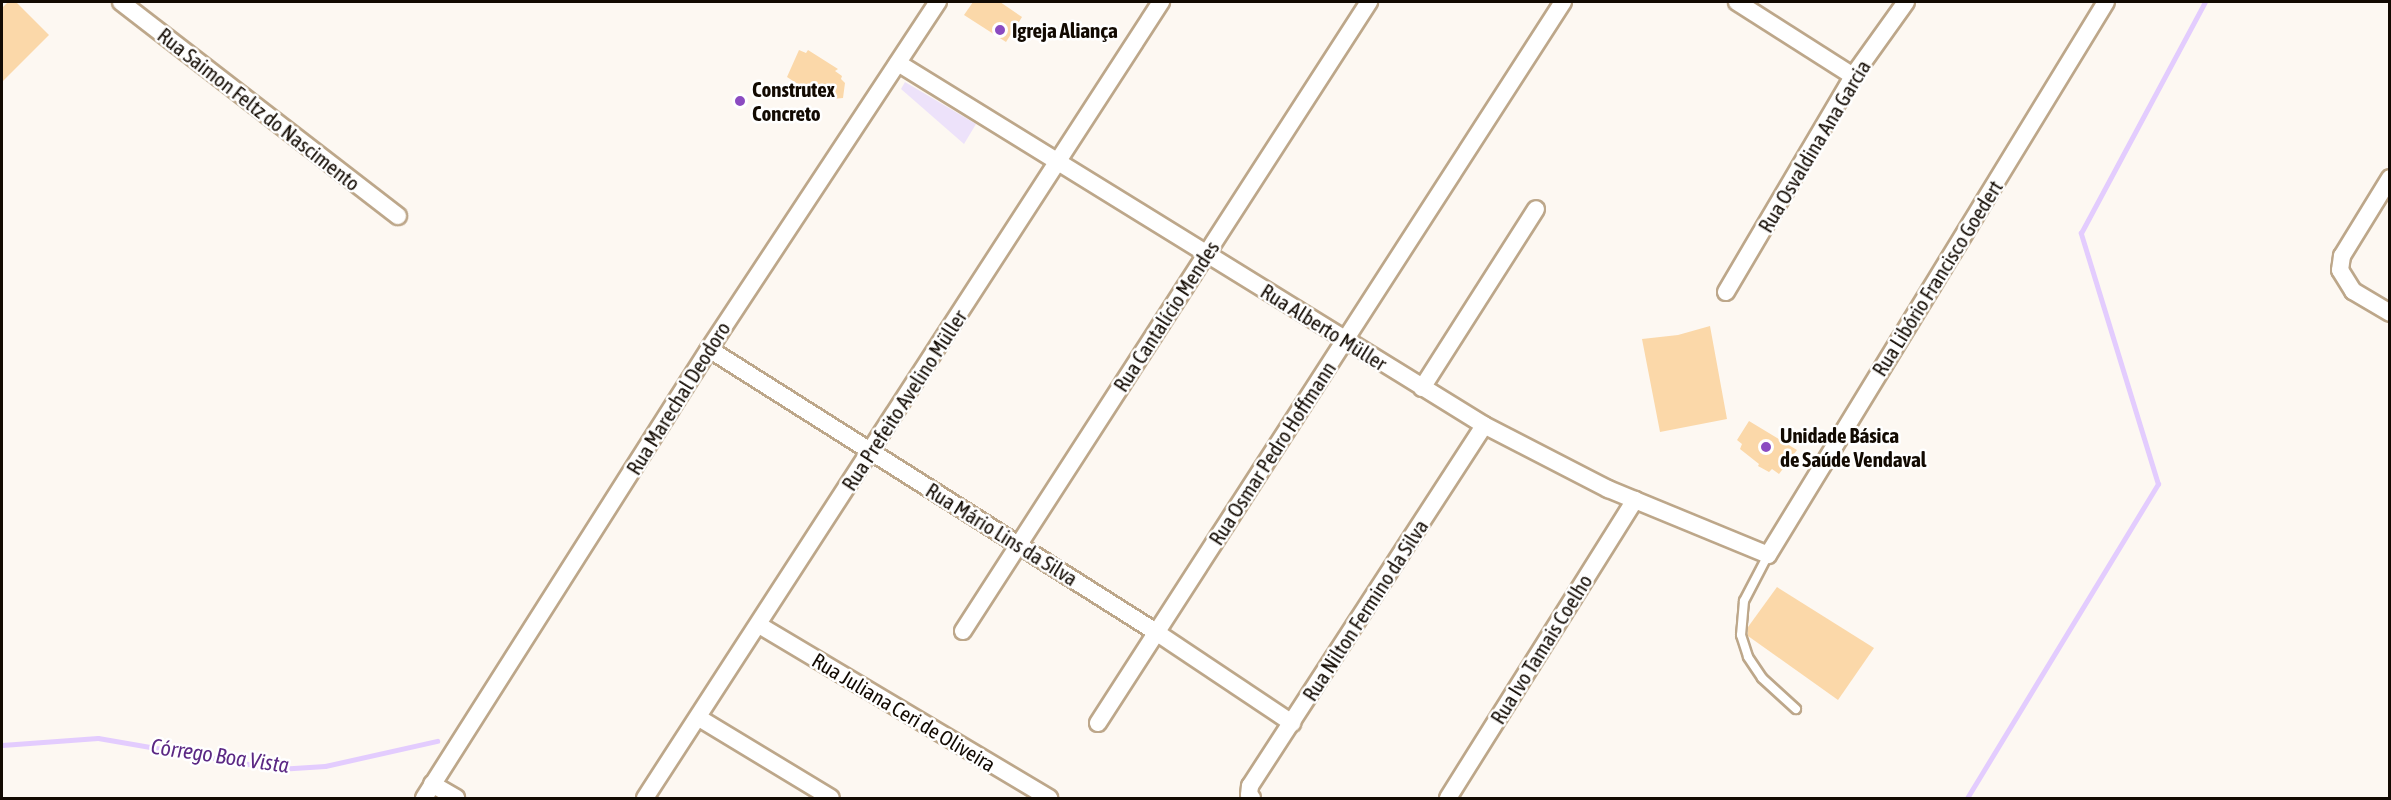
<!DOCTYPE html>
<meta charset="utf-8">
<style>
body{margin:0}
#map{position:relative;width:2391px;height:800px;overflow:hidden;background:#fdf8f2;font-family:"Asap Condensed",sans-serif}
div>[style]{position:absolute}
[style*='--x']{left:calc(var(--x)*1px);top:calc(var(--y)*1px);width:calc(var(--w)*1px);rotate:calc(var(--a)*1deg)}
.green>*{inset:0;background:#ede2fa}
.stream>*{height:5px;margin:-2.5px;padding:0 2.5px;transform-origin:2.5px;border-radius:2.5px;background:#e3ccfe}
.building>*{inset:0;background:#fbd8a9}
.roads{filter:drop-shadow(2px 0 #bda78a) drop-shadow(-2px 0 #bda78a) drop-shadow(0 2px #bda78a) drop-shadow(0 -2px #bda78a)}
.service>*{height:8px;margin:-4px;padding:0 4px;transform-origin:4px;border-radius:4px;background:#fff}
.minor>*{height:16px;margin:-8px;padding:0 8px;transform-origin:8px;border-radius:8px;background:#fff}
.dots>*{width:16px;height:16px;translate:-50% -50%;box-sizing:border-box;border:3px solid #fff;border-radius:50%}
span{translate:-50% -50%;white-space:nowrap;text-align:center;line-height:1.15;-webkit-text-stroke:5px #fff;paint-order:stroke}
.poi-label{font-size:21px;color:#120a02;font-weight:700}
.left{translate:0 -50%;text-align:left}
.street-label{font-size:21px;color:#120a02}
.water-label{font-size:22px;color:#5b2884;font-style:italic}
.frame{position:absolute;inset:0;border:3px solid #120a02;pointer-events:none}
</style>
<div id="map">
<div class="green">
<div style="clip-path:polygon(905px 82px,976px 124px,964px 144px,901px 89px)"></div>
</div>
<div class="stream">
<div style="--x:2;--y:745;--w:96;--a:-4.2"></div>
<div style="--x:98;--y:738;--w:183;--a:9.8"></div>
<div style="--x:278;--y:769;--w:47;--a:-3.7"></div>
<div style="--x:325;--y:766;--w:115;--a:-12.6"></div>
<div style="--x:1967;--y:798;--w:368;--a:-58.7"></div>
<div style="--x:2158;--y:484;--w:263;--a:-107.1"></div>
<div style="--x:2081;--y:233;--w:262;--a:-61.8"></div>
</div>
<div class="building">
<div style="clip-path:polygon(8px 2px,16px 2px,49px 35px,2px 82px,2px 8px)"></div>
<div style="clip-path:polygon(973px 2px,1000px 2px,1022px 17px,1006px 42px,964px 15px)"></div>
<div style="clip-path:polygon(799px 50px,806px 53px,808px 50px,838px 69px,835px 71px,842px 76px,841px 79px,845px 83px,843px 98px,832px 99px,816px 90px,813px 94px,787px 77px)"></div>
<div style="clip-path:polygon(1710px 326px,1727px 419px,1660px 432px,1642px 339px,1678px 335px)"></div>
<div style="clip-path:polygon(1749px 421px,1797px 450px,1779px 474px,1772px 469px,1769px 472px,1758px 466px,1759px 464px,1740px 449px,1742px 444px,1737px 440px)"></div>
<div style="clip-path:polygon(1777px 587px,1874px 648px,1838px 700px,1748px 636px,1748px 627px)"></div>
</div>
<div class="roads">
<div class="service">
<div style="--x:1768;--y:555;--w:52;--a:117.6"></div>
<div style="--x:1744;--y:601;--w:34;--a:95"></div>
<div style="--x:1741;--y:635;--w:23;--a:72"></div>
<div style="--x:1748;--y:657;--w:25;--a:56"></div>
<div style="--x:1762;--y:678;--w:46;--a:42.4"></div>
</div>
<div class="minor">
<div style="--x:121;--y:2;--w:350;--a:37.7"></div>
<div style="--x:1737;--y:2;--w:138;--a:32.5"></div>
<div style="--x:898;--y:63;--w:689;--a:31.71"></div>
<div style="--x:1484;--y:425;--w:140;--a:27.3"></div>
<div style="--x:1608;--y:489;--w:173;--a:22.4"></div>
<div style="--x:1768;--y:555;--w:648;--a:-58.57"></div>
<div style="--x:2390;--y:178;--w:92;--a:121.6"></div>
<div style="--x:2342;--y:256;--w:14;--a:98"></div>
<div style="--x:2340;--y:270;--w:25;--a:58"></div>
<div style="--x:2353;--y:291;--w:43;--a:30.7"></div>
<div style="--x:1726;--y:292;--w:251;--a:-59.5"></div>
<div style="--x:1853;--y:76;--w:91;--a:-54.4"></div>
<div style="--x:709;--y:349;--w:529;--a:32.34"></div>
<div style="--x:1156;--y:632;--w:164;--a:33.8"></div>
<div style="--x:1422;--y:388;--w:212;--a:-57.5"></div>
<div style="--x:759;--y:625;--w:338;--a:30.8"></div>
<div style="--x:963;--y:631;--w:749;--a:-57.16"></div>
<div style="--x:699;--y:718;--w:154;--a:31.2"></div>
<div style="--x:1098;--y:723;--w:858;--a:-57.18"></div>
<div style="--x:432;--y:784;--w:28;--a:30"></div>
<div style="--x:424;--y:798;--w:532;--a:-57.59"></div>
<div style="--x:709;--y:349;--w:416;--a:-56.6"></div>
<div style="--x:645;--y:798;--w:949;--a:-57.05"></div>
<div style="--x:1252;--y:798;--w:4;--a:-135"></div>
<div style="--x:1249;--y:795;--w:9;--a:-84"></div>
<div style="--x:1250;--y:786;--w:430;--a:-57"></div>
<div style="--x:1448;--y:798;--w:352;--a:-57.9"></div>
</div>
</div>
<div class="dots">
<div style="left:1000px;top:30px;background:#8b4bc1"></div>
<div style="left:740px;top:101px;background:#8b4bc1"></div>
<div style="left:1766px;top:447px;background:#8b4bc1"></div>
</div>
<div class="poi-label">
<span class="left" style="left:1012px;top:30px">Igreja Aliança</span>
<span class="left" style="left:752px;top:101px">Construtex<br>Concreto</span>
<span class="left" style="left:1780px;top:447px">Unidade Básica<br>de Saúde Vendaval</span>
</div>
<div class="street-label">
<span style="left:259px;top:109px;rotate:38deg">Rua Saimon Feltz do Nascimento</span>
<span style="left:1814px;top:146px;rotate:-59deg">Rua Osvaldina Ana Garcia</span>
<span style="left:1937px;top:278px;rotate:-58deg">Rua Libório Francisco Goedert</span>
<span style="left:1166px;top:316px;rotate:-57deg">Rua Cantalício Mendes</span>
<span style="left:1324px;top:327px;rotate:32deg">Rua Alberto Müller</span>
<span style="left:678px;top:398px;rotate:-58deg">Rua Marechal Deodoro</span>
<span style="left:904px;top:400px;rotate:-57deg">Rua Prefeito Avelino Müller</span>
<span style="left:1272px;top:453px;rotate:-57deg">Rua Osmar Pedro Hoffmann</span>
<span style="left:1002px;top:534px;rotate:32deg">Rua Mário Lins da Silva</span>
<span style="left:1365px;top:610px;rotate:-57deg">Rua Nilton Fermino da Silva</span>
<span style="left:1541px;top:649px;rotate:-58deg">Rua Ivo Tamais Coelho</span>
<span style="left:904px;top:712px;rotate:31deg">Rua Juliana Ceri de Oliveira</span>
</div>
<div class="water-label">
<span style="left:220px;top:756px;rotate:8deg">Córrego Boa Vista</span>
</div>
<div class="frame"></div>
</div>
